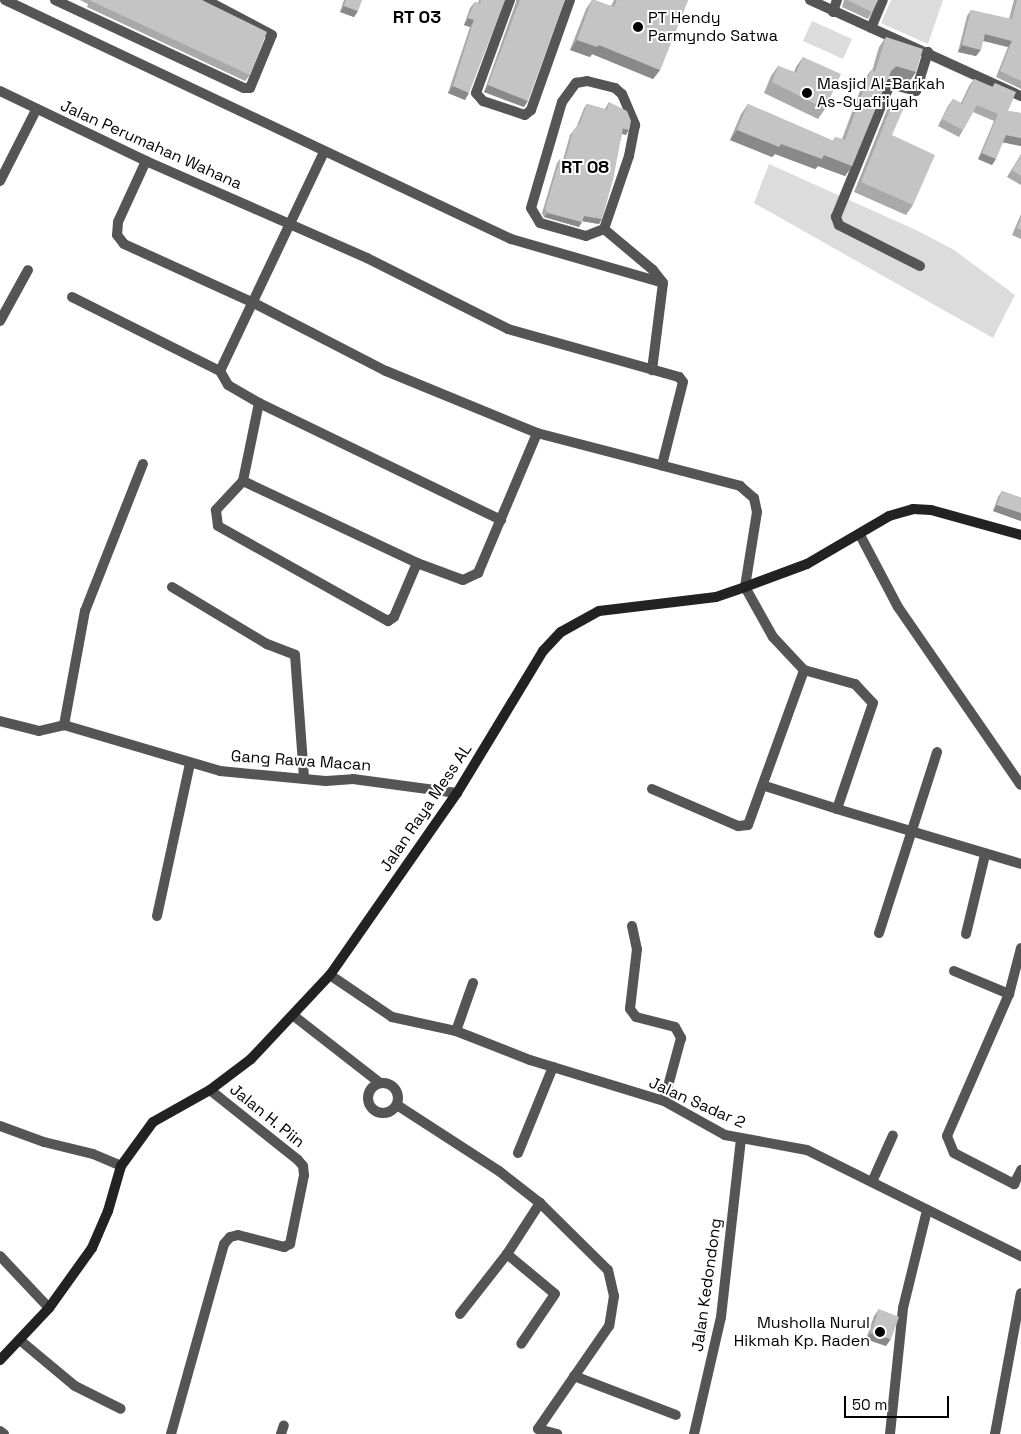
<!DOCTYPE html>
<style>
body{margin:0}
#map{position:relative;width:1021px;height:1434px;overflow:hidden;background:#fff;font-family:"Space Grotesk",sans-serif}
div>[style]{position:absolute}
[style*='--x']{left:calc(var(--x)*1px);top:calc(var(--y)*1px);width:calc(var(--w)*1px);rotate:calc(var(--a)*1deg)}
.green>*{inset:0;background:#dcdcdc}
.street>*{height:10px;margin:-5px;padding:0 5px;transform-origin:5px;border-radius:5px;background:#555}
.street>.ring{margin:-5px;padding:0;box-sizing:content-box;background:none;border:10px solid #555;border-radius:50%}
.secondary>*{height:10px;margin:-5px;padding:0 5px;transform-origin:5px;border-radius:5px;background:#222}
.wall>*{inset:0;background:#a9a9a9}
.shaded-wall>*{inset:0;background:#898989}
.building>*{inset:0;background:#c4c4c4}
.dots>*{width:14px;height:14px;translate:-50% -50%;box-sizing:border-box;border:2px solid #fff;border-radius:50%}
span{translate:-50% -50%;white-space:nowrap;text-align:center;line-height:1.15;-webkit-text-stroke:4px #fff;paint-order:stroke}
.poi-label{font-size:16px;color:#000}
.left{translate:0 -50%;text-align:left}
.right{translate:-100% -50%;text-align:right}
.street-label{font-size:16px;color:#000}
.neighbourhood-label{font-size:18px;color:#000;font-weight:700}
.scale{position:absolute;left:844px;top:1396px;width:105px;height:22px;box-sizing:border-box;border:2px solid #000;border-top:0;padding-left:6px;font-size:15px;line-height:18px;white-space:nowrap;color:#000;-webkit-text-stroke:4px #fff;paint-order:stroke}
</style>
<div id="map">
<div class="green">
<div style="clip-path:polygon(891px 0,943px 0,928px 44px,881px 23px)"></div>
<div style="clip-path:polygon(812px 21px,852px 39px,843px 59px,803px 41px)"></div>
<div style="clip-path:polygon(769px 164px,918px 231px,954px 250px,1015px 295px,993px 338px,754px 203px)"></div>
</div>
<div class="street">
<div style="--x:5;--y:0;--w:560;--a:25.28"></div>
<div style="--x:511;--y:239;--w:158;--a:16.1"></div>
<div style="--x:55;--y:0;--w:208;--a:25"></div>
<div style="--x:244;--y:88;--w:6;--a:0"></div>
<div style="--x:250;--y:88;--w:57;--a:-67.5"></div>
<div style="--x:272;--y:35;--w:75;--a:-152.1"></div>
<div style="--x:510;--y:0;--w:99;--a:110.1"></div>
<div style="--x:476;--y:93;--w:11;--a:49"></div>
<div style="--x:483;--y:101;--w:44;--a:18.4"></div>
<div style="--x:525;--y:115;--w:8;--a:-40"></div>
<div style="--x:531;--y:110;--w:117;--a:-70.5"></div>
<div style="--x:810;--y:0;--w:232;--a:24.5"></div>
<div style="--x:833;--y:12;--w:13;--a:-72"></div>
<div style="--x:871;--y:28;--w:30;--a:-67"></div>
<div style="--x:587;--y:81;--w:29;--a:14"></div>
<div style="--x:615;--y:88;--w:9;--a:41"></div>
<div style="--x:622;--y:94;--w:34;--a:67"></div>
<div style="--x:635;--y:125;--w:32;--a:101"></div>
<div style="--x:629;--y:156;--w:77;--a:108.9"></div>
<div style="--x:604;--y:229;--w:19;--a:159"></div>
<div style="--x:586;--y:236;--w:48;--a:-164.2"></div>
<div style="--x:540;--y:223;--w:17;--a:-121"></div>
<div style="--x:531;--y:208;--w:110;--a:-73.7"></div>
<div style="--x:562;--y:102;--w:24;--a:-54"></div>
<div style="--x:576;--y:83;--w:11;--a:-10"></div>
<div style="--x:0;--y:91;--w:162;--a:25.6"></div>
<div style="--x:146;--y:161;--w:241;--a:23.7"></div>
<div style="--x:367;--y:258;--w:158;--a:26.7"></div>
<div style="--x:508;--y:329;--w:178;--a:15.7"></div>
<div style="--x:679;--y:377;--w:6;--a:51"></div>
<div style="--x:683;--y:382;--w:86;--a:104.2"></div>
<div style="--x:146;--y:161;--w:67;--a:114.7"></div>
<div style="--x:118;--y:222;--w:13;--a:94"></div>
<div style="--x:117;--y:235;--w:11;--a:52"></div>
<div style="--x:124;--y:244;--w:143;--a:24.4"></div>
<div style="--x:254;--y:303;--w:148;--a:27.3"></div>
<div style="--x:386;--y:371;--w:163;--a:22.3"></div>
<div style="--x:537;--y:433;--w:210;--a:14.6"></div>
<div style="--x:740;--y:486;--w:18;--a:41"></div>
<div style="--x:754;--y:498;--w:14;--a:78"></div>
<div style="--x:757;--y:512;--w:76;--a:99.1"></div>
<div style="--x:745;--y:587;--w:57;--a:60.8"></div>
<div style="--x:773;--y:637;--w:45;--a:46.8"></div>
<div style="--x:804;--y:670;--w:53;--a:15.4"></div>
<div style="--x:855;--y:684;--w:26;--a:47"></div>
<div style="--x:873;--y:703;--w:112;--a:108.8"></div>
<div style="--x:837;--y:809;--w:192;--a:16.6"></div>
<div style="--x:0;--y:181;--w:80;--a:-63.1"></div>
<div style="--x:604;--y:229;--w:64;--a:39.9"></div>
<div style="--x:653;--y:270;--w:16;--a:52"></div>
<div style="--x:663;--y:283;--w:88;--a:97.2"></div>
<div style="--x:920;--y:266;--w:91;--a:-153.2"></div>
<div style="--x:839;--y:225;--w:9;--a:-111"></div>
<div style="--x:836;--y:217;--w:144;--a:-67.9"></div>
<div style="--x:890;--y:84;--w:27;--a:15"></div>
<div style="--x:916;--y:91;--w:41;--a:-72.9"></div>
<div style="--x:72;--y:297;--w:165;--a:26.6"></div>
<div style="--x:220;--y:371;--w:16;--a:60"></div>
<div style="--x:228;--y:385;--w:36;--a:30"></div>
<div style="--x:259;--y:403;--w:269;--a:25.8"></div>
<div style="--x:0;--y:321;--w:58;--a:-61.2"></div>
<div style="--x:220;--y:371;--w:242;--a:-64.6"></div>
<div style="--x:259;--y:403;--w:80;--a:101.6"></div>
<div style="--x:243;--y:481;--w:40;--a:133"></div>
<div style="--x:216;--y:510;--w:16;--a:83"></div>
<div style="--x:218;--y:526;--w:195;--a:29.2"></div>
<div style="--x:388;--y:621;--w:7;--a:-34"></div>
<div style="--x:394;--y:617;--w:59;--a:-66.9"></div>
<div style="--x:243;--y:481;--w:192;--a:25.2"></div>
<div style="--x:417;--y:563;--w:49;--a:20.3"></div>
<div style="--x:463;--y:580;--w:17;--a:-25"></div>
<div style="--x:478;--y:573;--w:152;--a:-67.1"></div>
<div style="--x:860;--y:535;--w:81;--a:62.2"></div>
<div style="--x:898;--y:607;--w:216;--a:55.4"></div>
<div style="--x:172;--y:587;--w:111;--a:31"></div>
<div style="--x:267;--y:644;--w:30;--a:21"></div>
<div style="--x:295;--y:655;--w:123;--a:85.8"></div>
<div style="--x:0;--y:721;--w:40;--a:14.4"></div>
<div style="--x:39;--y:731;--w:26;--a:-13"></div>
<div style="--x:64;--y:725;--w:163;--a:16.4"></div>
<div style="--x:220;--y:771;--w:106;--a:5.4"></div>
<div style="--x:326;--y:781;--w:27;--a:-4"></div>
<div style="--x:353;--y:779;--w:105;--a:7.7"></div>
<div style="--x:64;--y:725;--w:116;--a:-79.6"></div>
<div style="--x:85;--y:611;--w:158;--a:-68.5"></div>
<div style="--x:765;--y:786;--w:76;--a:17.7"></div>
<div style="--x:652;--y:789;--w:94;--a:23.3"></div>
<div style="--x:738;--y:826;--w:10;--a:-6"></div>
<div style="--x:748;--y:825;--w:165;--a:-70.1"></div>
<div style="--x:157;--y:916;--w:156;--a:-77.8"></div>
<div style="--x:632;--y:926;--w:24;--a:78"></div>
<div style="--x:637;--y:949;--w:60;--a:96.7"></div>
<div style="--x:630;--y:1009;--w:10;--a:53"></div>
<div style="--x:636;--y:1017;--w:40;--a:14.4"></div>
<div style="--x:675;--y:1027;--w:13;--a:61"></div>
<div style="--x:681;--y:1038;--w:65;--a:105.1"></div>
<div style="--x:879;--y:933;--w:190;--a:-72.2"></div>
<div style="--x:966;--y:934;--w:81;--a:-76.5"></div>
<div style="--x:1021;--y:948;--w:48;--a:104.6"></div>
<div style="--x:1009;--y:994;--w:155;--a:113.6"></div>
<div style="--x:947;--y:1136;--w:18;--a:68"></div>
<div style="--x:954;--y:1153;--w:68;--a:27.3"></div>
<div style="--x:1014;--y:1184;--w:16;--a:-63"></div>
<div style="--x:954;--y:971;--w:60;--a:22.7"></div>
<div style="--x:330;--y:975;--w:75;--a:34.1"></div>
<div style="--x:392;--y:1017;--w:66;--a:12.3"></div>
<div style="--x:456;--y:1031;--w:79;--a:21.4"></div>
<div style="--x:530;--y:1060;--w:140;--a:17"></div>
<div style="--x:664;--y:1101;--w:70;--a:29.1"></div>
<div style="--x:725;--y:1135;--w:83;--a:10.4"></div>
<div style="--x:807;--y:1150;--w:239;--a:26.4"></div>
<div style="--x:294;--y:1016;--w:109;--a:37.9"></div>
<div style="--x:456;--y:1031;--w:51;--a:-70.5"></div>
<div class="ring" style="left:368px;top:1083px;width:20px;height:20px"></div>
<div style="--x:397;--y:1105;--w:121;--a:32.9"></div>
<div style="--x:499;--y:1171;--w:52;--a:38"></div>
<div style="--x:540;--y:1203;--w:95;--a:44.6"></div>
<div style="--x:608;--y:1270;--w:27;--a:77"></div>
<div style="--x:614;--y:1296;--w:30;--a:99"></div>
<div style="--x:609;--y:1326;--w:125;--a:124.6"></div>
<div style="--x:538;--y:1429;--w:20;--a:15"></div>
<div style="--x:0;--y:1126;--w:47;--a:20"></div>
<div style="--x:44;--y:1142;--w:50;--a:13.8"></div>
<div style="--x:93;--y:1154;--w:30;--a:23"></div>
<div style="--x:518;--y:1153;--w:93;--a:-67.9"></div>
<div style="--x:872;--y:1182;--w:51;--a:-65.9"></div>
<div style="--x:507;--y:1254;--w:62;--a:39.8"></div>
<div style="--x:555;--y:1294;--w:60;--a:124.2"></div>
<div style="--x:0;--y:1256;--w:71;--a:46.7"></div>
<div style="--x:460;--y:1314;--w:76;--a:-51.9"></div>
<div style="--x:507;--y:1254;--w:61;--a:-57.1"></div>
<div style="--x:21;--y:1341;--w:70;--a:39.8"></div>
<div style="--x:75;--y:1386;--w:51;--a:26.6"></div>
<div style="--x:574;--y:1376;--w:109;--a:20.9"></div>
<div style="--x:0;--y:1431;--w:5;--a:37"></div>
<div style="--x:171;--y:1434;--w:197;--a:-74.4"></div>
<div style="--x:224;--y:1244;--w:9;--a:-49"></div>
<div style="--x:230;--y:1237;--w:8;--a:-14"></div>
<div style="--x:238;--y:1235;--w:48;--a:14.6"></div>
<div style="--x:284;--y:1247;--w:7;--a:-27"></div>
<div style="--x:290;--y:1244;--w:70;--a:-78.5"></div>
<div style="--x:304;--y:1175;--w:9;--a:-96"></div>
<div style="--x:303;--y:1166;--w:8;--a:-130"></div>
<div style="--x:298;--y:1160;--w:112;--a:-141.5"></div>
<div style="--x:281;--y:1434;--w:9;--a:-72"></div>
<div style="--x:694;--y:1434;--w:120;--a:-77"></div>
<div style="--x:721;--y:1317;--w:179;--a:-83.6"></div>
<div style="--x:890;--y:1434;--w:127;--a:-84.1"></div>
<div style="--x:903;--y:1308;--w:101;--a:-76.2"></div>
<div style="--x:995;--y:1434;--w:143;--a:-79.6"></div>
</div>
<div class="secondary">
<div style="--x:0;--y:1360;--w:71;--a:-46.7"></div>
<div style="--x:49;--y:1308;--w:74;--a:-54.4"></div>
<div style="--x:92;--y:1248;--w:40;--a:-66.6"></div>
<div style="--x:108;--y:1211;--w:47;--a:-73.9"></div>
<div style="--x:121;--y:1166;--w:54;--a:-54"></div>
<div style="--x:153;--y:1122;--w:65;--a:-29.3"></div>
<div style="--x:210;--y:1090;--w:51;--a:-37.1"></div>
<div style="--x:251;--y:1059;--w:115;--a:-46.8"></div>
<div style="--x:330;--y:975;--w:222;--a:-55.1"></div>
<div style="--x:457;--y:793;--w:166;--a:-58.8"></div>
<div style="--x:543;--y:651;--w:26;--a:-47"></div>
<div style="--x:561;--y:632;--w:43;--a:-28.9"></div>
<div style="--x:599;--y:611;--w:118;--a:-6.8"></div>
<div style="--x:716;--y:597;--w:31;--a:-19"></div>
<div style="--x:745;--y:587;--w:66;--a:-20.4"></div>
<div style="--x:807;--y:564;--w:95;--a:-30.3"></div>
<div style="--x:889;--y:516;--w:25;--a:-16"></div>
<div style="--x:913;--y:509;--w:18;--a:3"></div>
<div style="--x:931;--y:510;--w:93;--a:15.5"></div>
</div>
<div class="wall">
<div style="clip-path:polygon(80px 0,202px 0,250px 75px,245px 81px,87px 7px,88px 4px)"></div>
<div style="clip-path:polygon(344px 0,362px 0,354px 17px,340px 12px)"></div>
<div style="clip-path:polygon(479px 0,505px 0,465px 100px,448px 93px,470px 27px,464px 25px,470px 8px,475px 2px,478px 3px)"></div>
<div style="clip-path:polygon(516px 0,565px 0,524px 107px,484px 92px,516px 2px)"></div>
<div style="clip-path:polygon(592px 0,611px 6px,614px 0,688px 0,660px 70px,653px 79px,592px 54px,590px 57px,570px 50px,586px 9px)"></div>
<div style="clip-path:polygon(844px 0,878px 0,872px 12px,868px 19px,842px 7px)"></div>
<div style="clip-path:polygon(1014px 0,1021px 0,1021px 89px,996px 77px,1008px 47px,983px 41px,976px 56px,958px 52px,967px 16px,971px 10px,1009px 19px)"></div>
<div style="clip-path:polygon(886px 37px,916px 72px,909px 82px,889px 76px,852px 166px,845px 176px,818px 166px,815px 169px,775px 154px,772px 157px,730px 140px,741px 114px,748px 104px,833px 141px,835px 137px,842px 139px,864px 80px,871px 70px,872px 71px,879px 47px)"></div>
<div style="clip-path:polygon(803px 57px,825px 109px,818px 119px,764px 93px,771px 76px,778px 66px,794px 72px,796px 67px)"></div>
<div style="clip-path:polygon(974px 79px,992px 87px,995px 83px,1008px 111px,1021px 113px,1021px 146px,1003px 142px,992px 165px,978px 159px,994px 121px,973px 112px,963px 130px,959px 137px,938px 126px,948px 106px,953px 99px,961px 103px,969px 86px)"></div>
<div style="clip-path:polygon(894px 100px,892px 135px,913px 205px,906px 215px,854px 192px,887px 110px)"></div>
<div style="clip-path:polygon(609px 102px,626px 135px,622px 134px,599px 224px,582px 221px,579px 227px,544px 217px,542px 213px,557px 163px,560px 159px,563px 160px,570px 135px,577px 126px,584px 108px,587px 104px,605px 109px)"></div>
<div style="clip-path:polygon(1021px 154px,1021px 185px,1007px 177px)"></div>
<div style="clip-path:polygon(1021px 214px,1021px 239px,1012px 235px)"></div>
<div style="clip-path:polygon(1002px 491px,1019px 497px,1021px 497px,1021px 521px,993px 511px,998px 497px)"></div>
<div style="clip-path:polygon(879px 1309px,886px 1346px,866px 1339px,874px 1316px)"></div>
</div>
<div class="shaded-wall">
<div style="clip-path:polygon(344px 6px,358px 11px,354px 17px,340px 12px)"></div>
<div style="clip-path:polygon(468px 18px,474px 20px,470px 27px,464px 25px)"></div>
<div style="clip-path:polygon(985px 34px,1012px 41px,1008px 47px,980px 40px)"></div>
<div style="clip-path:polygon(577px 40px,599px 45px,660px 70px,653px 79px,592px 54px,590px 57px,570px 50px)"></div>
<div style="clip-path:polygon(962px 45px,981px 50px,976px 56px,958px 52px)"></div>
<div style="clip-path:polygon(896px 66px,916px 72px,909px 82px,889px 76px,891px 71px)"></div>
<div style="clip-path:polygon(488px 85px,528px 101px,524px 107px,484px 92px)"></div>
<div style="clip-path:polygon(453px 86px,469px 93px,465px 100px,448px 93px)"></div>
<div style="clip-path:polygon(623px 128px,629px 130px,626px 135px,620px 133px)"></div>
<div style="clip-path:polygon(737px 130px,781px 144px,824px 155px,852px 166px,845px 176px,818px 166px,815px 169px,775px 154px,772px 157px,730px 140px)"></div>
<div style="clip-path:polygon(1006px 135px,1021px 138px,1021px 146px,1001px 142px)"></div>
<div style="clip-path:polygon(982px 153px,996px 159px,992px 165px,978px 159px)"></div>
<div style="clip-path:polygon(548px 213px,582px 222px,579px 227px,544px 217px)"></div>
<div style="clip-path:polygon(584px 216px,602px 219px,599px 224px,581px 221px)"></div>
<div style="clip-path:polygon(997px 505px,1021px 513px,1021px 521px,993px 511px)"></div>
<div style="clip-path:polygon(871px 1333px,891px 1339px,886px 1346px,866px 1339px)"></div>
</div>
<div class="building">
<div style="clip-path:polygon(91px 0,202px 0,267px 32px,250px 75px,91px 1px)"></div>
<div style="clip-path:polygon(346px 0,362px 0,358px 11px,344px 6px)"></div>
<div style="clip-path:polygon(481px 0,505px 0,469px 93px,453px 86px,474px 20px,468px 18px,475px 2px,480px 4px)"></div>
<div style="clip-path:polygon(520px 0,565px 0,528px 101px,488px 85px)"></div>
<div style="clip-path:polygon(592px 0,595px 0,614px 7px,617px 0,688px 0,660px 70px,599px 45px,597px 47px,577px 40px)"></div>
<div style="clip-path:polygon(847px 0,878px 0,872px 12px)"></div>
<div style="clip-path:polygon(1017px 0,1021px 0,1021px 81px,1000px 71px,1012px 41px,985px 34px,981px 50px,962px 45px,971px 10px,1012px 19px)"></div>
<div style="clip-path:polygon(886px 37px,923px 49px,916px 72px,896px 66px,891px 71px,852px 166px,824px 155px,822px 159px,781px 144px,779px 147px,737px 130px,748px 104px,834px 141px,835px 137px,845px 140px,871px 70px,875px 72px)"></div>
<div style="clip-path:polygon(803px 57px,841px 74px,825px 109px,772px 82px,778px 66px,796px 73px)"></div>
<div style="clip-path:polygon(974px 79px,993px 87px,995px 83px,1016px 92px,1008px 111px,1021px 113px,1021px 138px,1006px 135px,996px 159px,982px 153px,998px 114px,977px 105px,963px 130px,942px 119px,953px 99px,962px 104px)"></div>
<div style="clip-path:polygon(894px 100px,905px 105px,892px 135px,935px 155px,913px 205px,861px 182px)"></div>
<div style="clip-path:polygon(609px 102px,627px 111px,631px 121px,629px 130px,623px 128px,613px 180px,602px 219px,584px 216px,582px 222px,548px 213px,545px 209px,560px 159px,565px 160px,573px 131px,580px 123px,587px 104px,607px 110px)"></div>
<div style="clip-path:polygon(1021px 155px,1021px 176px,1012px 170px)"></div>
<div style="clip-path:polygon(1021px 218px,1021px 230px,1017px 228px)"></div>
<div style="clip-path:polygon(1002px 491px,1019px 497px,1021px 497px,1021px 513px,997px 505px)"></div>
<div style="clip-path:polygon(879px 1309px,899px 1317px,891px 1339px,871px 1333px)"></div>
</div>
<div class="dots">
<div style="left:638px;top:27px;background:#000"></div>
<div style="left:807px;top:93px;background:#000"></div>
<div style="left:880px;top:1332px;background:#000"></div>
</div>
<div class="poi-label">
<span class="left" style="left:648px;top:27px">PT Hendy<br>Parmyndo Satwa</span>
<span class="left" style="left:817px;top:93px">Masjid Al-Barkah<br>As-Syafi'iyah</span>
<span class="right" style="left:870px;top:1332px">Musholla Nurul<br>Hikmah Kp. Raden</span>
</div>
<div class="street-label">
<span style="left:151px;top:145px;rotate:24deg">Jalan Perumahan Wahana</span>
<span style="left:301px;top:761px;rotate:4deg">Gang Rawa Macan</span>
<span style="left:426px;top:808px;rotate:-56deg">Jalan Raya Mess AL</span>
<span style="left:697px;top:1103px;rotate:24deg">Jalan Sadar 2</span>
<span style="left:267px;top:1116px;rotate:39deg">Jalan H. Piin</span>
<span style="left:707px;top:1285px;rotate:-82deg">Jalan Kedondong</span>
</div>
<div class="neighbourhood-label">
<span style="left:417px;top:17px">RT 03</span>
<span style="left:585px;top:167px">RT 08</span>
</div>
<div class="scale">50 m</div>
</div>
